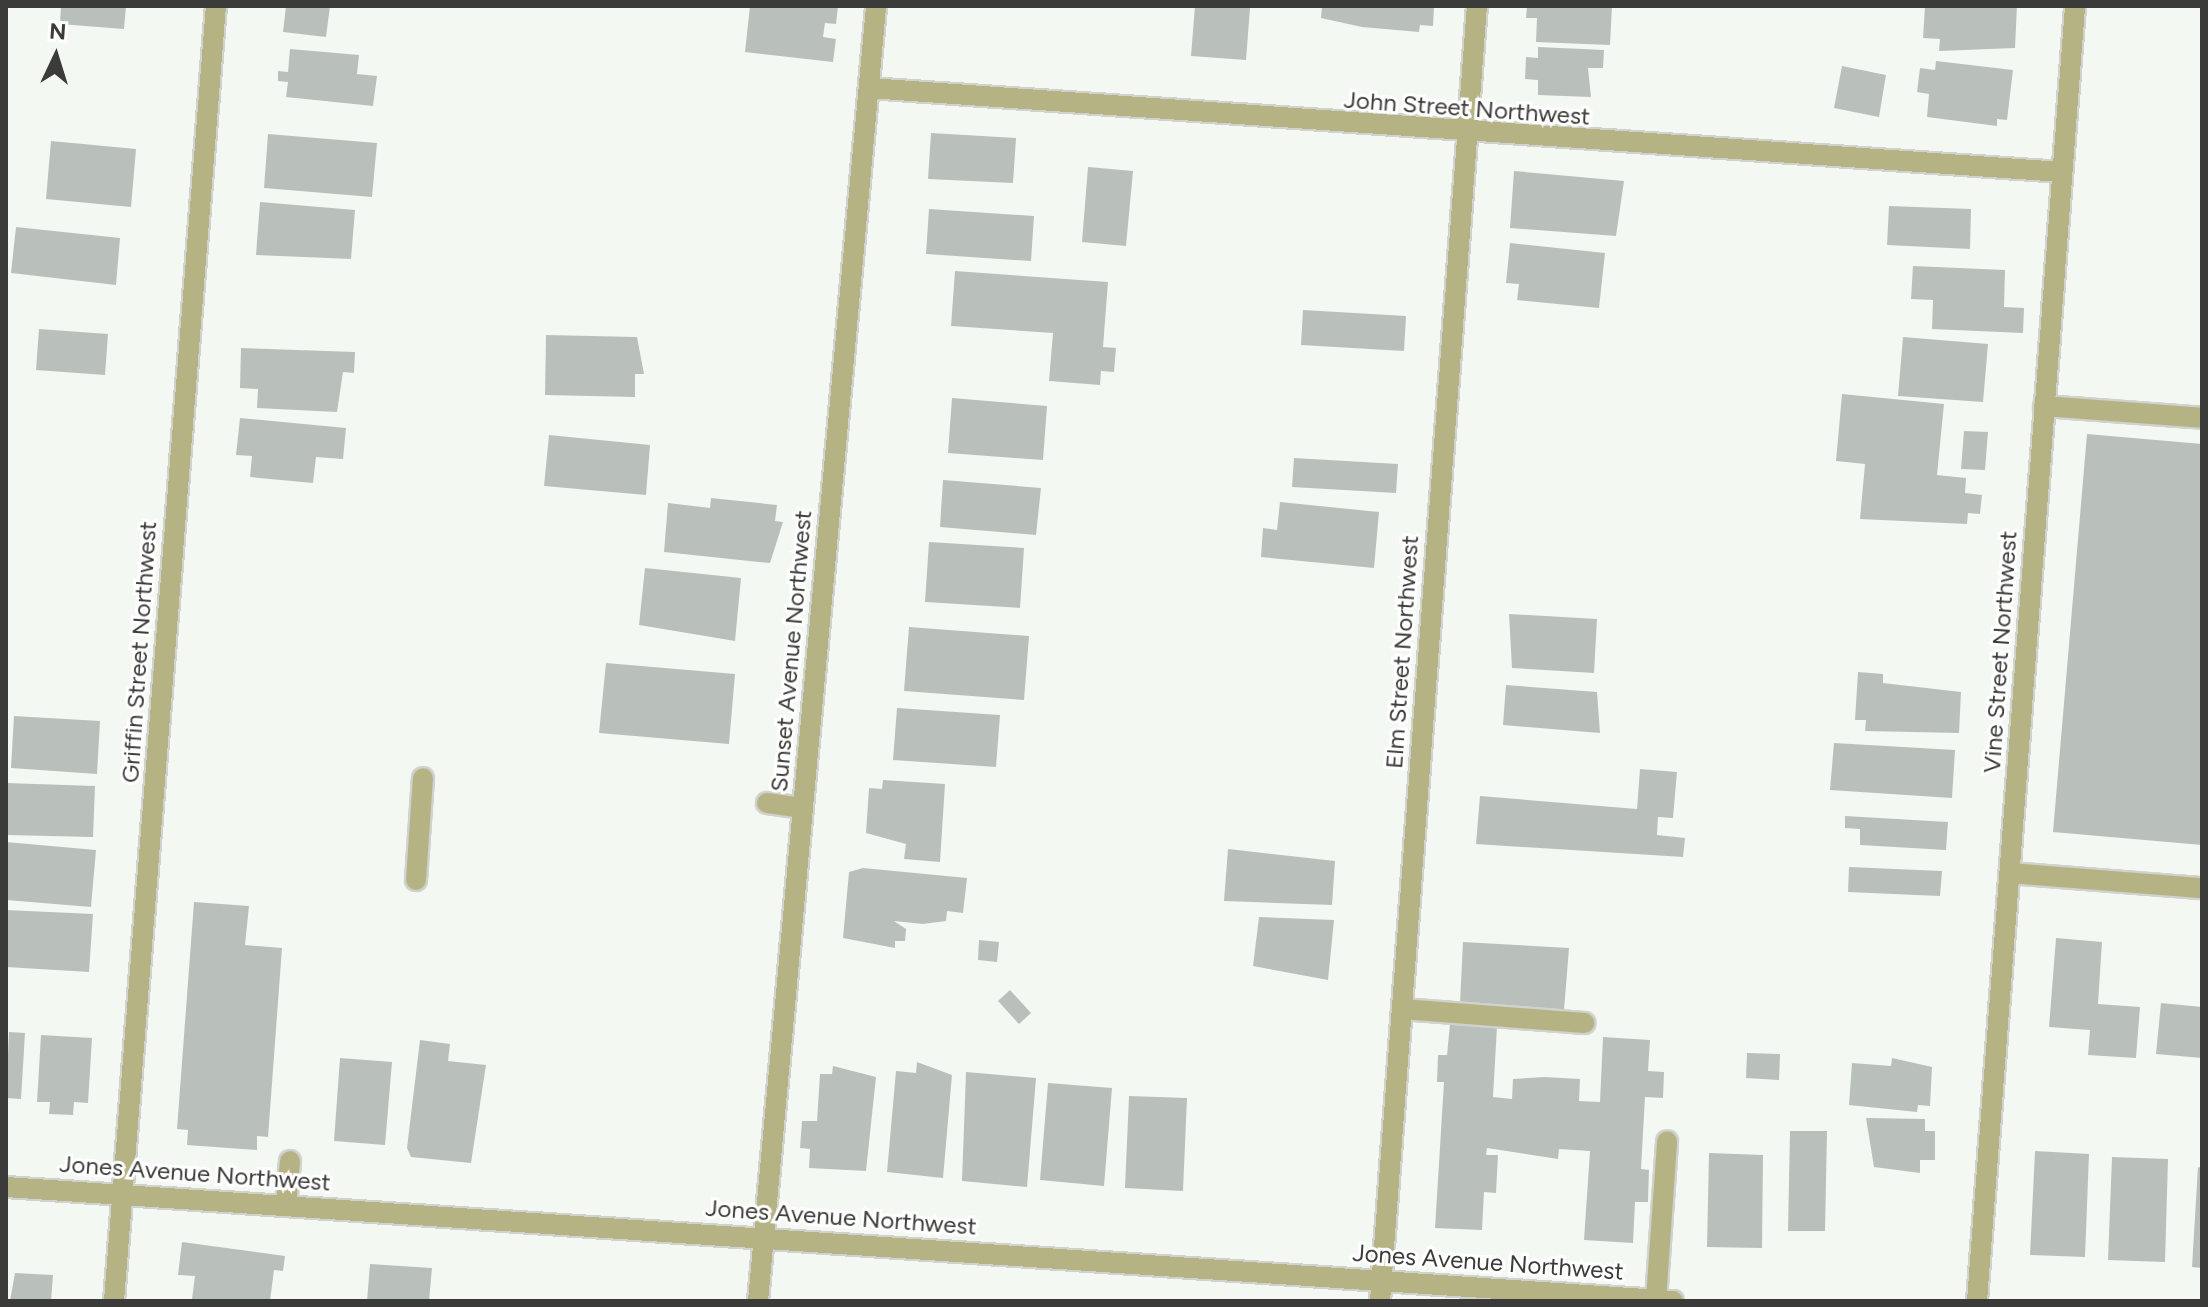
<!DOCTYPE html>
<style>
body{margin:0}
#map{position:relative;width:2208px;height:1307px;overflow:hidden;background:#f4f8f2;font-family:Figtree,sans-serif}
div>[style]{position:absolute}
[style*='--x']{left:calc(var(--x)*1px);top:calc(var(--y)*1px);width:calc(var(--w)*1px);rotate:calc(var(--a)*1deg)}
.building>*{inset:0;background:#b9c0bc}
.roads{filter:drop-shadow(2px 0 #cfd2cd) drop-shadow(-2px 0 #cfd2cd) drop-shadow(0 2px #cfd2cd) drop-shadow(0 -2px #cfd2cd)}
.service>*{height:20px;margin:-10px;padding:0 10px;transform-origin:10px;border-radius:10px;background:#b5b284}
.minor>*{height:20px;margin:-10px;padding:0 10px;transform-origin:10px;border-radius:10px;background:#b5b284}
span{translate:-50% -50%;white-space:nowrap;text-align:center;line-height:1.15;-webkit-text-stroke:6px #fff;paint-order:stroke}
.street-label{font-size:24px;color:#3b3c3a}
.frame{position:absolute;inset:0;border:8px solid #3b3c3a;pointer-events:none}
.north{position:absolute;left:16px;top:16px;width:80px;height:80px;-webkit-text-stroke:6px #fff;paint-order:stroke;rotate:4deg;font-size:22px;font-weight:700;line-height:32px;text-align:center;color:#3b3c3a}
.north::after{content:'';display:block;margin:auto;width:28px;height:36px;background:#3b3c3a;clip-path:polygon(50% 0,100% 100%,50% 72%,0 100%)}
</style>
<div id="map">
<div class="building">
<div style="clip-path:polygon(61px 6px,126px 6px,124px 29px,60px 24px)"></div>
<div style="clip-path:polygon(286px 6px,330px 6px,326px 37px,283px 32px)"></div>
<div style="clip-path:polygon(750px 6px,838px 6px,836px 24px,825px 23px,823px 37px,836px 39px,833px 62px,745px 52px)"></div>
<div style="clip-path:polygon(1195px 6px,1250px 8px,1246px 60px,1191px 56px)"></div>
<div style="clip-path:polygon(1322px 6px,1434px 6px,1433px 26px,1420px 25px,1419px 32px,1362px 27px,1321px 18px)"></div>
<div style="clip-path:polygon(1527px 6px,1612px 6px,1610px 45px,1536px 42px,1537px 18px,1526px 18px)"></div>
<div style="clip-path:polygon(1925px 6px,2017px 6px,2015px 48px,1939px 51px,1940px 39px,1923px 38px)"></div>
<div style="clip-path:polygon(1538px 47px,1604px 50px,1603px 68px,1588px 68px,1591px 97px,1538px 95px,1538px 80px,1525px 79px,1526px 57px,1538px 58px)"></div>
<div style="clip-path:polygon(290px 49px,359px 55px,357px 74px,377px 76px,373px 106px,286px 97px,288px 82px,278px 81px,278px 71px,288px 72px)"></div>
<div style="clip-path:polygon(1936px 61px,2013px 70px,2007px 120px,1997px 119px,1997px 126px,1927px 117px,1929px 94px,1917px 92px,1920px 68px,1935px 70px)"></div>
<div style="clip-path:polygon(1842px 66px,1886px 75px,1879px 117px,1834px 108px)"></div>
<div style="clip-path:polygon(931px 133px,1016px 138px,1013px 183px,928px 179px)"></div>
<div style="clip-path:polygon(268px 134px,377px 143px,372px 197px,264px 188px)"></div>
<div style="clip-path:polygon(51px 141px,136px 149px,131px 207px,46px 199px)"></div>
<div style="clip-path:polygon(1088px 167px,1133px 171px,1126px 246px,1082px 242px)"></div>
<div style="clip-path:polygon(1514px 171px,1624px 181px,1616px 236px,1510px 228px)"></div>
<div style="clip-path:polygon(260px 202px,355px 210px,351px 259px,256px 255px)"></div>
<div style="clip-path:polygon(1889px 206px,1971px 209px,1970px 249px,1887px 245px)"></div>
<div style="clip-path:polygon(929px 209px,1034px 216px,1031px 261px,926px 254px)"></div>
<div style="clip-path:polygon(16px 227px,120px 238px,116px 285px,11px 273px)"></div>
<div style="clip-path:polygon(1510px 243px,1605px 253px,1599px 308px,1517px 300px,1519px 284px,1506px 283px)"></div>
<div style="clip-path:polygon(1913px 266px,2005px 270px,2004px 307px,2024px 308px,2023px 333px,1932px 329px,1933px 300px,1911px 299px)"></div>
<div style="clip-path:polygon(955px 271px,1108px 282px,1103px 347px,1116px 348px,1114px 372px,1101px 371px,1100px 385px,1049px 381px,1053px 333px,951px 326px)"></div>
<div style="clip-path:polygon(1303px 310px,1406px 316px,1404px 351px,1301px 345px)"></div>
<div style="clip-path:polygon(39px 329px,108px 334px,105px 375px,36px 370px)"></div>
<div style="clip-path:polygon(546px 335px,637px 337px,644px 374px,635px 374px,635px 397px,545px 395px)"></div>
<div style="clip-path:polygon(1903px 337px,1988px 344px,1983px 402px,1898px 396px)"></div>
<div style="clip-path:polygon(241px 348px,355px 352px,354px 373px,343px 372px,337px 412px,257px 408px,258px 389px,240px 388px)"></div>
<div style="clip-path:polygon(1842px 394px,1944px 404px,1937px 475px,1966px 478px,1965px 493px,1982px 495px,1980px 514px,1968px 513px,1967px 524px,1860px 519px,1865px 464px,1836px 461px)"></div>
<div style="clip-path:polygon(952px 398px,1047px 406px,1043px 460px,948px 453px)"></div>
<div style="clip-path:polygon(240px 418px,346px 428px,343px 459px,316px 457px,313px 483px,250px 477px,252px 456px,236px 455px)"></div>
<div style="clip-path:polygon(1964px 431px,1988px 432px,1985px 470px,1961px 469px)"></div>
<div style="clip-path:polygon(2087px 434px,2202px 444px,2202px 845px,2053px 832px)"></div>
<div style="clip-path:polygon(549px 435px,650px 445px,646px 495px,544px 486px)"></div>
<div style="clip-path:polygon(1294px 458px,1398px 464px,1396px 493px,1292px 487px)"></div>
<div style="clip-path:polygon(943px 480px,1041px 488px,1036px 535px,940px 527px)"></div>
<div style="clip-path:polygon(711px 498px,777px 505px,775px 521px,783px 522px,770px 563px,664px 552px,668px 503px,710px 508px)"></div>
<div style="clip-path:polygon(1280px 502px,1379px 512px,1374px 568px,1261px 557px,1263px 528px,1277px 530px)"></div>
<div style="clip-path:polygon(929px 542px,1024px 548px,1020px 608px,925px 602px)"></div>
<div style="clip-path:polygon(645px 568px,741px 578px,735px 641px,639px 625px)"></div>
<div style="clip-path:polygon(1509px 614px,1597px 619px,1594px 673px,1512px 668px)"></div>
<div style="clip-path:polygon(909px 627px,1029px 636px,1024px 700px,904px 691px)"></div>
<div style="clip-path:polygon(606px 663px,735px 674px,729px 744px,599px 733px)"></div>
<div style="clip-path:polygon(1858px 672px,1883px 674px,1883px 683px,1961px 692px,1959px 733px,1865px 731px,1866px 720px,1855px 720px)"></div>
<div style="clip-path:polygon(1506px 685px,1597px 692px,1600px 733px,1503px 725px)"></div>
<div style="clip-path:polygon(897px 708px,1000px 715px,996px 767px,893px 760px)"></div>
<div style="clip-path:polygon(14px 716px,100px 721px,97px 774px,11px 768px)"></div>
<div style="clip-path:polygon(1834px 743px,1955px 750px,1952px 798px,1830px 790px)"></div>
<div style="clip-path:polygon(1640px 769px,1677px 772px,1673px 818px,1658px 817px,1657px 835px,1685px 838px,1683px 857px,1476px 844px,1480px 796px,1637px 809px)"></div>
<div style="clip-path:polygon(883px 780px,945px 784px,940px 862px,904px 859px,906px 844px,866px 833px,869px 788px,882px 789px)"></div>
<div style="clip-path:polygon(6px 783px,95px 786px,93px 837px,6px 835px)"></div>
<div style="clip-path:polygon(1845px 816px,1948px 822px,1946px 850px,1860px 845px,1860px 829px,1845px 828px)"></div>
<div style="clip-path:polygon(6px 842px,96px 850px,91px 907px,6px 900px)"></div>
<div style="clip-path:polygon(1228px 849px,1335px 861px,1332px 905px,1224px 901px)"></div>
<div style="clip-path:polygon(1849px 867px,1942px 871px,1940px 896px,1848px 892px)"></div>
<div style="clip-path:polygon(863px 868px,967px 878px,963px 913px,947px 911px,946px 921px,923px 924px,894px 921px,906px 929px,905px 941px,895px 941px,895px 948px,843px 938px,849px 872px)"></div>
<div style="clip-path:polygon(194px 902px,249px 906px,245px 945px,282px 948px,268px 1137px,257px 1136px,257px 1150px,187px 1145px,188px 1130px,177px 1129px)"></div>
<div style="clip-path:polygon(6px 910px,93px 914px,89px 972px,6px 967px)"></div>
<div style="clip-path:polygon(1259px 917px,1334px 920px,1328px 980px,1253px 966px)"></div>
<div style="clip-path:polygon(2056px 938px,2102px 942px,2098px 1004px,2140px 1007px,2136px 1058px,2088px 1055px,2090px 1030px,2049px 1027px)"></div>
<div style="clip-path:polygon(979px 940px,999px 942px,997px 962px,978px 960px)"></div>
<div style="clip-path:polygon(1463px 942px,1569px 948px,1564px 1010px,1460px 1003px)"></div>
<div style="clip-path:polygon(1010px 990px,1031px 1013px,1019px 1024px,998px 1001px)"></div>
<div style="clip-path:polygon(2161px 1003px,2202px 1007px,2202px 1058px,2156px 1054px)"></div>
<div style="clip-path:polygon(1450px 1024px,1497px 1027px,1493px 1097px,1512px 1099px,1513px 1079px,1544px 1077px,1580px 1079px,1579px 1101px,1600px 1102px,1603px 1037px,1650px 1040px,1648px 1071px,1664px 1072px,1663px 1098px,1645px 1097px,1641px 1169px,1649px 1170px,1648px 1202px,1635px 1202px,1633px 1243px,1584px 1240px,1590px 1151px,1559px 1149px,1558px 1159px,1487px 1148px,1486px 1155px,1498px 1155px,1496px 1193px,1484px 1192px,1482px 1230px,1435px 1228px,1444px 1082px,1437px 1082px,1438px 1055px,1447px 1055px)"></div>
<div style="clip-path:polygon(9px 1032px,25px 1033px,21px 1099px,6px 1098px)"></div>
<div style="clip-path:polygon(41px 1035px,92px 1038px,88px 1103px,74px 1102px,73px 1115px,49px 1114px,50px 1102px,37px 1102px)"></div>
<div style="clip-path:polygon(420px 1040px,450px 1044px,448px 1061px,486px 1065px,471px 1163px,411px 1157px,407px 1148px)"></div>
<div style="clip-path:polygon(1747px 1053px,1780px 1054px,1779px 1080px,1746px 1078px)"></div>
<div style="clip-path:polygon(340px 1058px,392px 1062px,385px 1145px,334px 1141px)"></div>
<div style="clip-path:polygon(1892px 1058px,1932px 1067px,1930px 1106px,1918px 1105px,1917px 1112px,1849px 1105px,1852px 1063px,1891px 1066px)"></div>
<div style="clip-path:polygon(917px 1062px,952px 1075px,943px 1178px,887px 1172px,896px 1071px,916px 1073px)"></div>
<div style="clip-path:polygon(833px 1066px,876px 1077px,866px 1171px,809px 1168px,810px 1149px,800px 1148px,802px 1121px,817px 1121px,820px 1074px,832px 1074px)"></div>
<div style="clip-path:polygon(966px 1072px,1036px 1078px,1027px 1187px,962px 1181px)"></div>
<div style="clip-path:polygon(1048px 1083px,1112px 1088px,1104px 1186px,1040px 1180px)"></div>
<div style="clip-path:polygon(1129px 1096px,1187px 1098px,1183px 1191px,1125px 1188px)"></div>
<div style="clip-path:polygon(1866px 1118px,1925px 1119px,1925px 1131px,1935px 1131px,1935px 1160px,1920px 1160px,1920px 1173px,1874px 1167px)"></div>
<div style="clip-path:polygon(1790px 1131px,1827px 1131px,1825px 1231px,1788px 1231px)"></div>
<div style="clip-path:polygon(2035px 1151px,2089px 1154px,2085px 1257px,2030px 1255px)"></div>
<div style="clip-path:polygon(1709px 1153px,1763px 1155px,1762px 1248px,1707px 1247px)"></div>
<div style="clip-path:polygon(2112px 1157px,2168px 1159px,2165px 1262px,2108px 1260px)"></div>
<div style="clip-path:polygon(2198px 1167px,2202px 1168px,2202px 1268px,2192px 1267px)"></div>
<div style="clip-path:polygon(182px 1242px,285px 1256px,283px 1271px,274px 1270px,270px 1301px,192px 1299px,195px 1276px,178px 1275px)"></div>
<div style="clip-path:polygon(370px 1264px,432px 1268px,429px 1301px,367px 1301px)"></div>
<div style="clip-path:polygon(15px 1273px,53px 1275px,51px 1301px,10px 1301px)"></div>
</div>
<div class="roads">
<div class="service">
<div style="--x:2044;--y:406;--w:158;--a:4.3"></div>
<div style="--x:767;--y:803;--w:35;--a:8"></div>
<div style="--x:416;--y:880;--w:102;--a:-86.1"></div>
<div style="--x:1402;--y:1009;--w:183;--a:4.4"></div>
<div style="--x:286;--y:1206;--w:45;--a:-84.9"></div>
<div style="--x:1656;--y:1300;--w:159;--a:-86"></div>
</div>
<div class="minor">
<div style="--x:869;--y:88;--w:1196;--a:4.03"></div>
<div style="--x:2010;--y:873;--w:193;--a:4.5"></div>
<div style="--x:6;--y:1187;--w:1671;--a:3.91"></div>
<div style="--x:114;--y:1301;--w:1299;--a:-85.5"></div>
<div style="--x:758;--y:1301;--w:1300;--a:-84.79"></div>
<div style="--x:1380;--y:1301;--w:1299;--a:-85.72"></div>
<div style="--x:1977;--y:1301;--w:1299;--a:-85.67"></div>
</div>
</div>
<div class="street-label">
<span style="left:1467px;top:108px;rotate:4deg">John Street Northwest</span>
<span style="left:791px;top:651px;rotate:-85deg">Sunset Avenue Northwest</span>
<span style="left:139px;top:652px;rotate:-86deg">Griffin Street Northwest</span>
<span style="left:1402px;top:652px;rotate:-86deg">Elm Street Northwest</span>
<span style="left:2000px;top:652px;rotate:-86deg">Vine Street Northwest</span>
<span style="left:195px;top:1173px;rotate:4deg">Jones Avenue Northwest</span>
<span style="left:841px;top:1217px;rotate:4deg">Jones Avenue Northwest</span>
<span style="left:1488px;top:1262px;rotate:4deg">Jones Avenue Northwest</span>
</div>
<div class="frame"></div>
<div class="north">N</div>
</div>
